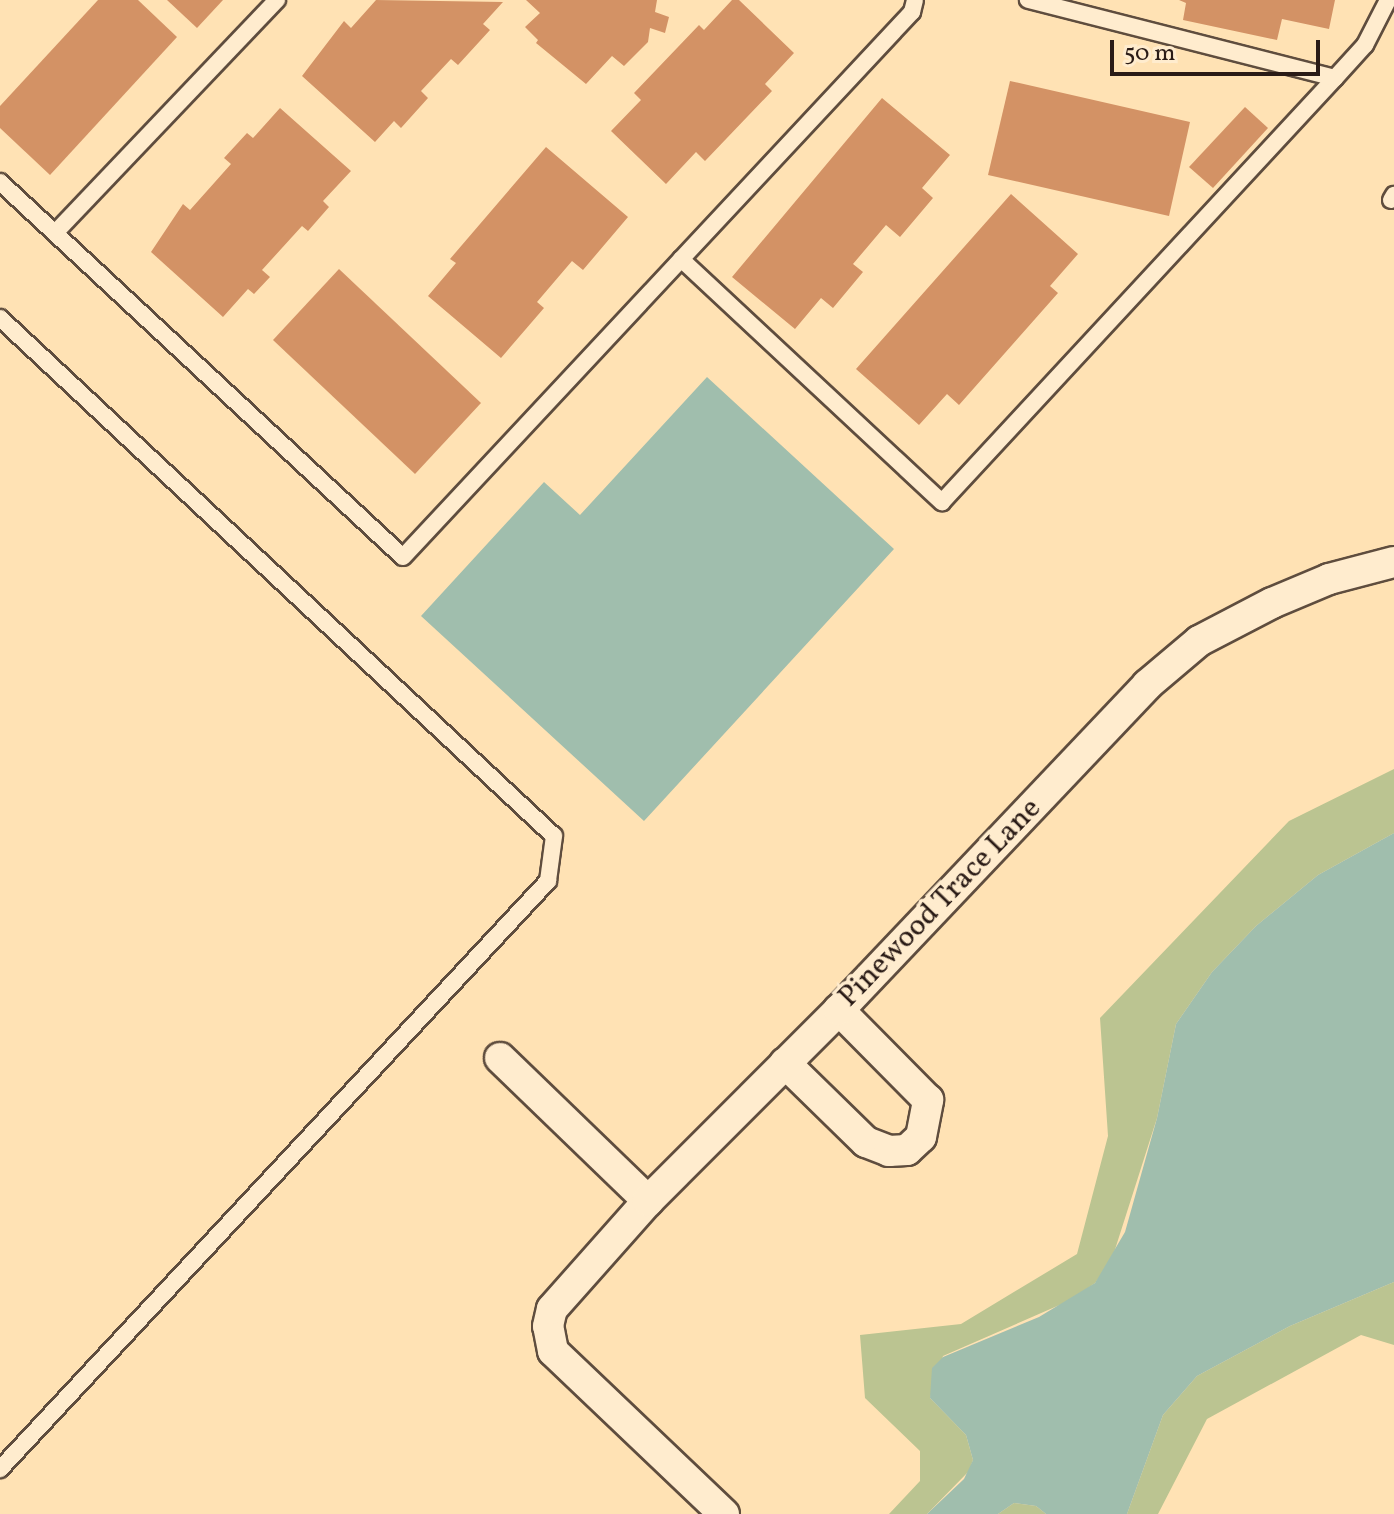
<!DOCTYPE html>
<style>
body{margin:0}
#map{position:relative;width:1394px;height:1514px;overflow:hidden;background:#ffe2b4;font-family:Vollkorn,serif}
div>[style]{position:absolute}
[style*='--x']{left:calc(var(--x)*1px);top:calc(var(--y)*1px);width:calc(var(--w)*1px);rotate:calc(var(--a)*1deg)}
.green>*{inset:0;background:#bbc491}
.water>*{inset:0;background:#a0bead}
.building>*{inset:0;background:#d39265}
.roads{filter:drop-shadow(2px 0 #5f4d3e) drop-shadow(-2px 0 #5f4d3e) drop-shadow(0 2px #5f4d3e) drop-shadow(0 -2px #5f4d3e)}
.service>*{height:16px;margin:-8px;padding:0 8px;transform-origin:8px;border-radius:8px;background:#ffecce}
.minor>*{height:30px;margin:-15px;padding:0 15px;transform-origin:15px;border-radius:15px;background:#ffecce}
span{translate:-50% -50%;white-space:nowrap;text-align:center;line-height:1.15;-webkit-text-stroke:7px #ffecce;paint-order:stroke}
.street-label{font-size:30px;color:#2a1b16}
.scale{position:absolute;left:1110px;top:40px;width:210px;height:36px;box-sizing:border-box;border:4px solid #2a1b16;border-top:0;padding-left:10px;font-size:24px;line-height:28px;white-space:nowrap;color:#2a1b16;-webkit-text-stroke:6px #ffecce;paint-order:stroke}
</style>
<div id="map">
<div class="green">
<div style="clip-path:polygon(1394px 769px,1394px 833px,1318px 875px,1256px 926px,1212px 972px,1176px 1024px,1157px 1118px,1111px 1262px,1095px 1283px,1071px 1300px,943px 1356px,930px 1398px,966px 1435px,973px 1460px,969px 1471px,927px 1514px,889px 1514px,920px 1481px,920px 1451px,865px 1398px,860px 1335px,961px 1324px,1077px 1254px,1108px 1136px,1100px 1018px,1289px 821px)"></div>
<div style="clip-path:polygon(1394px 1282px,1394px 1345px,1361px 1335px,1207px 1419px,1158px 1514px,1127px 1514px,1163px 1415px,1197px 1376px,1290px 1326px)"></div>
<div style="clip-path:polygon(1014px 1503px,1036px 1506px,1046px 1514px,998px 1514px)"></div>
</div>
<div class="water">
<div style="clip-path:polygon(707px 377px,894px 549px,644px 821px,421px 616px,544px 482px,580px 515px)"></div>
<div style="clip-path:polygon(1394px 833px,1394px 1282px,1290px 1326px,1197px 1376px,1163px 1415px,1127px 1514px,1046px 1514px,1036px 1506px,1014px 1503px,998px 1514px,927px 1514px,964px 1479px,973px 1460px,966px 1435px,930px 1398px,932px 1368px,943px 1357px,1039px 1317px,1095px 1283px,1125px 1232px,1157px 1118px,1176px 1024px,1212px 972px,1256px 926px,1318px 875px)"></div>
</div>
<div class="building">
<div style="clip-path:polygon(98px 0,138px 0,177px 37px,50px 175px,0 128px,0 106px)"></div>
<div style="clip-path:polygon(167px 0,223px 0,197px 28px)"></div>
<div style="clip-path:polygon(376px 0,503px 2px,483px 24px,490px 30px,458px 65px,451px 59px,421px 91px,428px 98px,401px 128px,394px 121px,375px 142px,302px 76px,344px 21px,351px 28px)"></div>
<div style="clip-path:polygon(526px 0,657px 0,655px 12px,669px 17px,665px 33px,650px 28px,648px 42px,624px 66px,612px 56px,586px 84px,536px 43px,538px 40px,525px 27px,540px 13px)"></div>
<div style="clip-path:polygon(732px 0,739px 0,794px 53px,765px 84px,772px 91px,705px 161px,696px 152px,666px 184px,611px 131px,641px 100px,634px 93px,699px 25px,704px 30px)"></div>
<div style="clip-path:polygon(1179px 0,1335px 0,1329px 29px,1282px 19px,1277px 40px,1183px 20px,1186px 3px)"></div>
<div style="clip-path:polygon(1010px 81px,1190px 122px,1169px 216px,988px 175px)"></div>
<div style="clip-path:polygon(882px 98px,950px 155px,922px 188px,933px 198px,900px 237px,886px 225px,853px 264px,863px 272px,833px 308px,821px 298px,795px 329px,732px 277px)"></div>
<div style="clip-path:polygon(1245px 107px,1268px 128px,1213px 188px,1189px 167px)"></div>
<div style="clip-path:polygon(280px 108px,351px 171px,323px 201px,329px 207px,308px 231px,302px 226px,262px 270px,270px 277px,254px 294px,248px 289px,223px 317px,151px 252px,183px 204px,190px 210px,231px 164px,224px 158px,247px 133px,253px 138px)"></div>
<div style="clip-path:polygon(546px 147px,628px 217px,583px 270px,572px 261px,537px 302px,544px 308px,501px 358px,428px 296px,456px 263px,450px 259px)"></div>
<div style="clip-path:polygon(1011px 194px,1078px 254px,1050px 286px,1058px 293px,959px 405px,947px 394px,919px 425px,856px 369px)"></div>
<div style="clip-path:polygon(339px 269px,481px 403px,415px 474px,273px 340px)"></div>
</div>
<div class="roads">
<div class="service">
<div style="--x:1335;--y:78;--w:45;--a:-47.7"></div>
<div style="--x:1365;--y:45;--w:51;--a:-62.9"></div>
<div style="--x:0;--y:182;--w:550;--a:42.94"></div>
<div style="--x:403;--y:557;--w:746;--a:-46.96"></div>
<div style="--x:912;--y:12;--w:12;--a:-76"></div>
<div style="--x:1391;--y:200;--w:6;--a:-59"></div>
<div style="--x:55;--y:233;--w:322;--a:-46.4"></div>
<div style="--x:681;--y:259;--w:357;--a:43"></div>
<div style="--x:942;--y:502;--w:578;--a:-47.17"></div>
<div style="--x:1335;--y:78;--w:317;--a:-165.7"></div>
<div style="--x:0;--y:318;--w:758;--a:43.08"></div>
<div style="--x:554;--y:836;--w:45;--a:97.6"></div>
<div style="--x:548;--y:881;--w:804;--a:132.98"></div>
</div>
<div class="minor">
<div style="--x:500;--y:1058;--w:206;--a:44"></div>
<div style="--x:785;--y:1063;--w:113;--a:44.3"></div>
<div style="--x:866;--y:1142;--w:25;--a:21"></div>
<div style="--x:889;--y:1151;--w:18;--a:-3"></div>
<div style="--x:907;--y:1150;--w:19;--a:-43"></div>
<div style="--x:921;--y:1137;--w:38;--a:-79"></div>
<div style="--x:928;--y:1100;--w:127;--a:-134.7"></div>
<div style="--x:724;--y:1514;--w:236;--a:-136.4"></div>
<div style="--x:553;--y:1351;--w:25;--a:-101"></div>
<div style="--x:548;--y:1326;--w:17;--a:-77"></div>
<div style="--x:552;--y:1309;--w:144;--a:-48.4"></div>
<div style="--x:648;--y:1201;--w:270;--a:-45"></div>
<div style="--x:839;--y:1010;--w:448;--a:-46.5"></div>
<div style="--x:1147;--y:685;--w:68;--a:-40.2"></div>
<div style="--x:1199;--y:641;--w:82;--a:-27.5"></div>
<div style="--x:1272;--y:603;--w:62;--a:-22.8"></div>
<div style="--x:1329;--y:579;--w:67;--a:-14.7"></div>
</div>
</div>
<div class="street-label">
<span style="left:940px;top:903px;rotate:-46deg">Pinewood Trace Lane</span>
</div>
<div class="scale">50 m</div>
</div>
